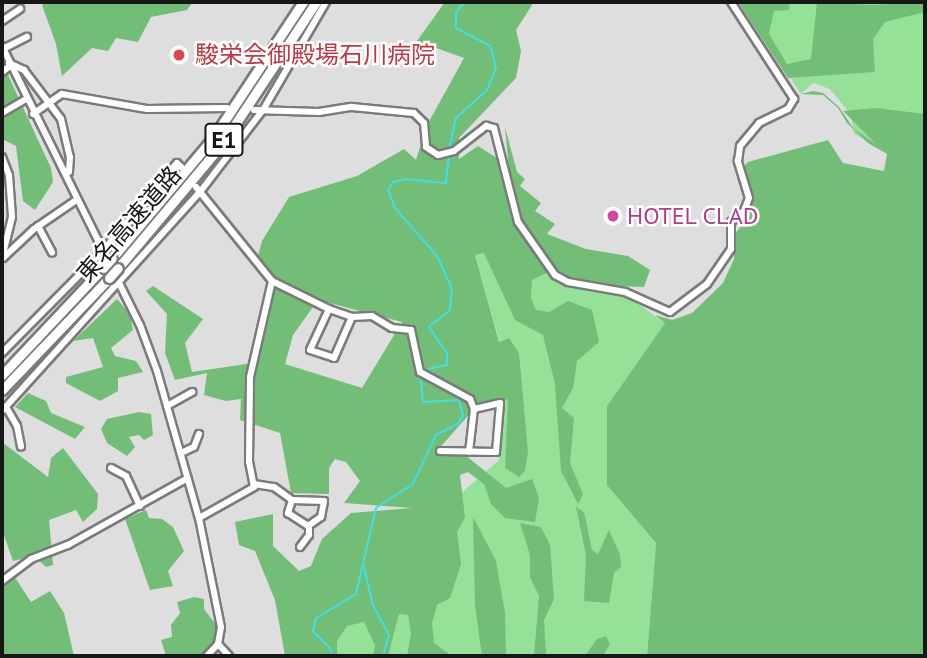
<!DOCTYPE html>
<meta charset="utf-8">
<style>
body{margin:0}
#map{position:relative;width:927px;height:658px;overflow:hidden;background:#dededf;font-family:"PT Sans","Noto Sans JP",sans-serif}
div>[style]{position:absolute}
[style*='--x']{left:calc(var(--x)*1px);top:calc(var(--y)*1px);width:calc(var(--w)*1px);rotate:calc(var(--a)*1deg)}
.green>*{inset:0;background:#95e198}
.forest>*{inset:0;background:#72be76}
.stream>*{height:2px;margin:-1px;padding:0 1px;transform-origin:1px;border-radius:1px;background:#40dfe8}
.roads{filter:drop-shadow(2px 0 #7b7b7c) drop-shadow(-2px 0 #7b7b7c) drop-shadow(0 2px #7b7b7c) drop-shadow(0 -2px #7b7b7c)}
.minor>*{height:6px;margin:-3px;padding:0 3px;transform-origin:3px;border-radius:3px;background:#fff}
.highway>*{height:9px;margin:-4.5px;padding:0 4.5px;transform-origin:4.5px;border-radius:4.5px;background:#fff}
.bridges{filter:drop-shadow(2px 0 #7b7b7c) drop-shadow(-2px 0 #7b7b7c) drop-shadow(0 2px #7b7b7c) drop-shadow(0 -2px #7b7b7c)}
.highway-bridge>*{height:9px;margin:-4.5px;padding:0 4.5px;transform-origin:4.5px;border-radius:4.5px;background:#fff}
.dots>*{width:19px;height:19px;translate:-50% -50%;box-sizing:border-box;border:4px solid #fff;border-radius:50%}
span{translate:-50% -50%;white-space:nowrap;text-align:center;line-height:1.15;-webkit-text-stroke:5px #fff;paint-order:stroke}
.shield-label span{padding:2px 5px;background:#fff;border:2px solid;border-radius:5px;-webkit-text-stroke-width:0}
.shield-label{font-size:23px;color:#171717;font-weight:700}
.health-label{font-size:24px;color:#be3a42}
.left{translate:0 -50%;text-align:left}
.hotel-label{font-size:24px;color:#b23c85}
.street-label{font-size:24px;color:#171717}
.frame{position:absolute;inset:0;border:4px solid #171717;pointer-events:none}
</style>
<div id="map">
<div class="green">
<div style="clip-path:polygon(742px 2px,925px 2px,925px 171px,854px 134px,851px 115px,830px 89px,813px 83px,801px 94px)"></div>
<div style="clip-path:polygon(521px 242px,567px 283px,617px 289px,665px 323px,607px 406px,607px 484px,656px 543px,647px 656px,304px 656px,435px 516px,499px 460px,505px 361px,475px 255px)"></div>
</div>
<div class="forest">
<div style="clip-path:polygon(45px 2px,193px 2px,187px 10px,151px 17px,138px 42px,116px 38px,108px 51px,92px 48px,62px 76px,56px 44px,42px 5px)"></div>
<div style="clip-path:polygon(evenodd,445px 2px,534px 2px,516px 30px,521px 51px,516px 78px,459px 138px,459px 159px,478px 146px,497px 158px,503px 171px,509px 170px,505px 127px,517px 172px,525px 179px,520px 186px,541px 203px,535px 211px,555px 224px,547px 234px,586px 249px,628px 256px,650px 270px,644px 287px,579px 285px,533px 252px,549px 272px,532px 280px,531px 298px,536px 310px,549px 312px,568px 301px,592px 310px,599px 342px,577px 361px,573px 388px,562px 408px,574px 418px,570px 463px,583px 494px,578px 504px,561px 471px,555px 384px,543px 335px,515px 320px,484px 253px,475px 255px,499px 342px,509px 338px,519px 353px,528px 452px,525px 471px,519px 477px,505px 468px,508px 399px,474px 409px,435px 453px,465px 455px,506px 488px,532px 479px,539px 498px,535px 522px,505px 518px,491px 504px,484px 484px,468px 472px,460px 475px,465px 517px,457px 532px,461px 564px,450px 598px,437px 605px,432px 623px,434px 643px,452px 656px,407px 656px,411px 634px,408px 615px,399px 614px,388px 656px,373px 656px,375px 645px,364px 622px,347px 626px,337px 641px,337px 656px,285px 656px,275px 600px,255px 551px,239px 545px,235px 522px,273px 514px,273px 546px,299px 571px,311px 566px,322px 539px,351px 513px,412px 508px,344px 503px,360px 481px,346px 462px,335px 459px,329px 468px,329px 494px,291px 493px,280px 433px,240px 420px,241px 399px,226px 401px,204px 395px,207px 373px,175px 380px,165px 353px,167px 314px,146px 291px,153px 286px,203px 319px,185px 343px,192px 372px,253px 363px,269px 279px,257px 260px,262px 241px,289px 197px,357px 176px,404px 149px,416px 160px,426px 127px,464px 58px,417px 41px,445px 2px,318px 300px,402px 322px,362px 388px,285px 364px,293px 335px,318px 300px)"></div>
<div style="clip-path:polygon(738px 2px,790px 2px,789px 10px,774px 11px,769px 34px,787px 64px,811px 59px,817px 2px,872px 5px,925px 2px,925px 12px,885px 22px,873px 39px,875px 72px,788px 78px)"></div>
<div style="clip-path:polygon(2px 62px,51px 168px,53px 182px,35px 210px,23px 201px,16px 146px,2px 139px)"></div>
<div style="clip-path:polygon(813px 91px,823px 93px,839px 107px,854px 129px,876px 144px,843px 111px,876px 108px,925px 114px,925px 656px,647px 656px,656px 543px,607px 485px,607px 406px,665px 323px,655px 315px,672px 320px,692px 313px,723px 283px,734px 259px,733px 236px,750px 215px,750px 196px,742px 169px,748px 162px,828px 140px,843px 163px,884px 171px,887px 154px,868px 143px,847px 123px,838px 108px,823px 95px,801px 94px)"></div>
<div style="clip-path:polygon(117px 299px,130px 314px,133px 330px,111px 348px,115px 356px,136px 361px,143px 372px,118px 378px,118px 391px,100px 401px,66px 383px,66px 377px,103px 367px,93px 338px,73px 341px)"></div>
<div style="clip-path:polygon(28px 393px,46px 401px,51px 413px,85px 427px,75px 439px,15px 407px)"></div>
<div style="clip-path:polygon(139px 412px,151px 414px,153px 435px,144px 440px,139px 435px,129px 437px,135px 447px,127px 456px,107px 443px,101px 429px,107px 419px)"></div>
<div style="clip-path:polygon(2px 442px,48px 477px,51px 458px,63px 448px,98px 494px,97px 509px,83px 522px,76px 510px,49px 520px,53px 565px,46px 567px,34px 556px,13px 561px,2px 530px)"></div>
<div style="clip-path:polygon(576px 507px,584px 512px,592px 550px,598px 554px,609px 530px,620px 555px,621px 567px,614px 573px,609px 603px,584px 601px,586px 555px)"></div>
<div style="clip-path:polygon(146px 510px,149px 518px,162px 519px,173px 527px,184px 551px,168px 571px,173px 586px,150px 590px,125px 519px)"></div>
<div style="clip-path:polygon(473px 517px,496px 561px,505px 613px,506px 656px,482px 656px,475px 605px)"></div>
<div style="clip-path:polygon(520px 523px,541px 527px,550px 545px,554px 599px,544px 620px,546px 656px,534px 656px,539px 596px,530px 577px,530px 555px)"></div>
<div style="clip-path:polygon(14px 576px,31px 602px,50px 591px,64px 613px,74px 656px,2px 656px,2px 584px)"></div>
<div style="clip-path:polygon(194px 597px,204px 599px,204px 609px,217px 626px,218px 639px,205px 656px,166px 656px,161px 640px,172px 637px,171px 625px,180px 613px,177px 602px)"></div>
<div style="clip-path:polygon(606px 636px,610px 644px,603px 656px,585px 656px,597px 639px)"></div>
</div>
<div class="stream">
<div style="--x:449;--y:150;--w:33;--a:-78"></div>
<div style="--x:456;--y:118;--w:42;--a:-42.1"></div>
<div style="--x:487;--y:90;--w:24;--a:-68"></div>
<div style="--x:496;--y:68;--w:23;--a:-105"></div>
<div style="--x:490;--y:46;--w:38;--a:-152"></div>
<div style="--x:456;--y:28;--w:16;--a:-90"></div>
<div style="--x:456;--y:12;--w:13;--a:-48"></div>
<div style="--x:423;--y:370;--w:25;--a:-12"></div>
<div style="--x:447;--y:365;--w:12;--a:-90"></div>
<div style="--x:447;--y:353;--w:32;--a:-125"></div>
<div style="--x:429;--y:327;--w:27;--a:-39"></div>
<div style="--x:450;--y:310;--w:21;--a:-85"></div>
<div style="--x:452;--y:289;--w:36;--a:-114"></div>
<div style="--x:437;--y:256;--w:64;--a:-131.2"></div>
<div style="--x:395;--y:208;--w:19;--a:-111"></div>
<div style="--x:388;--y:190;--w:9;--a:-58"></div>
<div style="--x:393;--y:182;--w:12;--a:-14"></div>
<div style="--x:405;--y:179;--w:41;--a:5.6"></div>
<div style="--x:446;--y:183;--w:27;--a:-84"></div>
<div style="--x:364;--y:567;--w:37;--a:77"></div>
<div style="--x:372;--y:603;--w:36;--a:62"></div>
<div style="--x:389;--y:635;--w:22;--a:106"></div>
<div style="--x:332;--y:656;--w:8;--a:-104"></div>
<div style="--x:330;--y:648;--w:24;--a:-135"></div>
<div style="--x:313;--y:631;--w:13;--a:-77"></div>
<div style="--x:316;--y:618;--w:47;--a:-31"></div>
<div style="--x:356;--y:594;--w:88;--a:-76.9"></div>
<div style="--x:376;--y:508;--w:44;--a:-33"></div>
<div style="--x:413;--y:484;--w:54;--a:-64.9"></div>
<div style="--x:436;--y:435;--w:25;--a:-27"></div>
<div style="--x:458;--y:424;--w:9;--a:-58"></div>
<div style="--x:463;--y:416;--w:16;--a:-104"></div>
<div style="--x:459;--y:400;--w:36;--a:177"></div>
<div style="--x:423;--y:402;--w:28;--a:-96"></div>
</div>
<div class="roads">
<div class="minor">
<div style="--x:2;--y:21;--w:22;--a:-34"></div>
<div style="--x:2;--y:46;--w:311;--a:63.7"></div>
<div style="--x:140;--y:325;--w:49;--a:69.7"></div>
<div style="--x:157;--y:371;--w:153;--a:74.1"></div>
<div style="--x:199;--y:518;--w:111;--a:78.6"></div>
<div style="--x:221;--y:627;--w:17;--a:100"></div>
<div style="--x:218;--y:644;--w:16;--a:133"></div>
<div style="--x:3;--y:49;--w:27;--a:-27"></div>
<div style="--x:9;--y:63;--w:17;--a:25"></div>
<div style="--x:24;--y:70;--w:61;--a:52.9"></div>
<div style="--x:61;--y:119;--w:39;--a:77"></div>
<div style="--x:70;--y:157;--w:15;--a:94"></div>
<div style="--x:2;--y:72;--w:10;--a:-37"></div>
<div style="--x:254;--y:110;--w:65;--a:1.8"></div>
<div style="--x:319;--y:112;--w:33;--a:-9"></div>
<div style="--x:352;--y:107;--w:62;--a:5.5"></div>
<div style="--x:414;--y:113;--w:14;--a:45"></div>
<div style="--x:424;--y:123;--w:24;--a:85"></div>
<div style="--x:426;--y:147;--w:14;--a:34"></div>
<div style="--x:438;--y:155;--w:16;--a:-14"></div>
<div style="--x:454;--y:151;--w:41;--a:-38"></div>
<div style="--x:486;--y:126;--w:8;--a:14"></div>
<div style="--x:494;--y:128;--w:97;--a:75.7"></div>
<div style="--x:518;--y:222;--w:65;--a:55.1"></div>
<div style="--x:555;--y:275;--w:15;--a:28"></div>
<div style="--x:568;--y:282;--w:58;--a:10"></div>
<div style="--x:625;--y:292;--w:49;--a:24"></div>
<div style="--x:670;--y:312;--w:46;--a:-37.1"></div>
<div style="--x:707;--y:284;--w:42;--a:-55.6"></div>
<div style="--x:731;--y:249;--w:27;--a:-90"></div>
<div style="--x:731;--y:222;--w:17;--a:-40"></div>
<div style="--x:744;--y:211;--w:14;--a:-69"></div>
<div style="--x:749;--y:198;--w:39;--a:-107"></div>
<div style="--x:738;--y:161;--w:15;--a:-82"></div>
<div style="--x:740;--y:146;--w:30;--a:-50"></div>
<div style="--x:759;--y:123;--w:32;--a:-26"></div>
<div style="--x:788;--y:109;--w:12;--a:-59"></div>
<div style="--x:794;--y:99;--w:116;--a:-123"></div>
<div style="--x:2;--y:113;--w:28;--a:-30"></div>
<div style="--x:33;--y:114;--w:35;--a:-35"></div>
<div style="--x:62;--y:94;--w:86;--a:10"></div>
<div style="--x:147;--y:109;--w:80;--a:-0.7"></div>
<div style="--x:2;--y:157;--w:19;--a:69"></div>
<div style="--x:9;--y:175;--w:42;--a:85.9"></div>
<div style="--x:12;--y:217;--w:42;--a:103.7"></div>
<div style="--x:196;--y:187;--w:121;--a:51"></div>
<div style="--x:272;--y:281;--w:64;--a:26.2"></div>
<div style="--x:329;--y:309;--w:24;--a:19"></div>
<div style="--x:352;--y:317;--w:20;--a:-3"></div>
<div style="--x:372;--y:316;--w:23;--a:31"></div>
<div style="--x:392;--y:328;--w:19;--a:6"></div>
<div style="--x:411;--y:330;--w:43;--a:77.9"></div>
<div style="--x:420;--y:372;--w:57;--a:28.4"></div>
<div style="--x:470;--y:399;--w:11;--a:68"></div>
<div style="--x:474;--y:409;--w:43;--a:96.6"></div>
<div style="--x:38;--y:226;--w:30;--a:62"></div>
<div style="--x:3;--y:258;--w:42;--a:-43.1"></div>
<div style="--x:34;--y:229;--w:50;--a:-34.3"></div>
<div style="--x:329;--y:309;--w:45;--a:114.9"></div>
<div style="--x:310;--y:350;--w:25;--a:18"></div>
<div style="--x:334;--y:358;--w:45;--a:-66.3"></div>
<div style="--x:2;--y:353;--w:142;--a:-45.3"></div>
<div style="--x:102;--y:252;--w:116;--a:-49.9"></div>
<div style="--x:177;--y:163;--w:6;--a:45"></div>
<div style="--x:167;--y:406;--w:29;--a:-29"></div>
<div style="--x:6;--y:407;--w:22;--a:60"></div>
<div style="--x:17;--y:426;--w:21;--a:79"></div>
<div style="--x:2;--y:411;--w:295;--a:-47.9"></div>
<div style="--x:200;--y:192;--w:103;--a:-52.5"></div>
<div style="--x:263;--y:110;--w:125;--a:-59.7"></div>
<div style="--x:440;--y:451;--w:56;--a:1"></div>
<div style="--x:496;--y:452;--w:49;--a:-85.3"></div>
<div style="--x:500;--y:403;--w:27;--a:167"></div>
<div style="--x:181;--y:453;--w:14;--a:-25"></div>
<div style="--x:194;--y:447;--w:14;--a:-69"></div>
<div style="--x:111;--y:468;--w:17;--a:28"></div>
<div style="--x:126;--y:476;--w:33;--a:65"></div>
<div style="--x:254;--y:484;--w:20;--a:9"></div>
<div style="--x:274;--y:487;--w:22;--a:36"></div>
<div style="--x:292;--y:500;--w:14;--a:107"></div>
<div style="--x:288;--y:513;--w:24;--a:33"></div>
<div style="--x:308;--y:526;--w:16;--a:-35"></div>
<div style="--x:321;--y:517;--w:16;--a:-79"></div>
<div style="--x:324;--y:501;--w:32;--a:-178"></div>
<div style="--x:199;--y:518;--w:63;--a:-29.4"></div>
<div style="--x:254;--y:487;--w:25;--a:-101"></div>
<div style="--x:249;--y:462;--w:85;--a:-89.3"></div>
<div style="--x:250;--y:377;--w:98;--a:-77.1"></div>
<div style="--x:300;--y:547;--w:15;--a:-53"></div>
<div style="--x:309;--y:535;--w:10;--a:-90"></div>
<div style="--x:2;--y:581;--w:36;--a:-37"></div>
<div style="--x:31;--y:559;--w:40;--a:-21"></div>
<div style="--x:68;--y:545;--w:137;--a:-29.2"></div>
<div style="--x:218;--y:644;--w:16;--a:47"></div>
</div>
<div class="highway">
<div style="--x:112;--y:258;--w:157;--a:-49.9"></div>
<div style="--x:213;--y:138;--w:163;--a:-56.5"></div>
<div style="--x:118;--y:268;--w:162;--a:-50"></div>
<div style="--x:222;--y:144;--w:170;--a:-56.5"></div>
<div style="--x:2;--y:375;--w:147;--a:-46.7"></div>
<div style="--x:2;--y:390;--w:155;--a:-46.3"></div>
</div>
</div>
<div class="bridges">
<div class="highway-bridge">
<div style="--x:103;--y:268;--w:13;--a:-48"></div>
<div style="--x:109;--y:278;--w:13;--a:-48"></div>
</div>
</div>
<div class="dots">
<div style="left:179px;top:55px;background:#e0444e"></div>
<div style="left:613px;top:216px;background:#d1479c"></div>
</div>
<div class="shield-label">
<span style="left:224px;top:140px">E1</span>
</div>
<div class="health-label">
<span class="left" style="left:195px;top:55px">駿栄会御殿場石川病院</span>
</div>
<div class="hotel-label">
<span class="left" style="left:627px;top:216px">HOTEL CLAD</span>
</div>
<div class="street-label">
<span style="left:129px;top:224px;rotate:-49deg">東名高速道路</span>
</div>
<div class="frame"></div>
</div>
